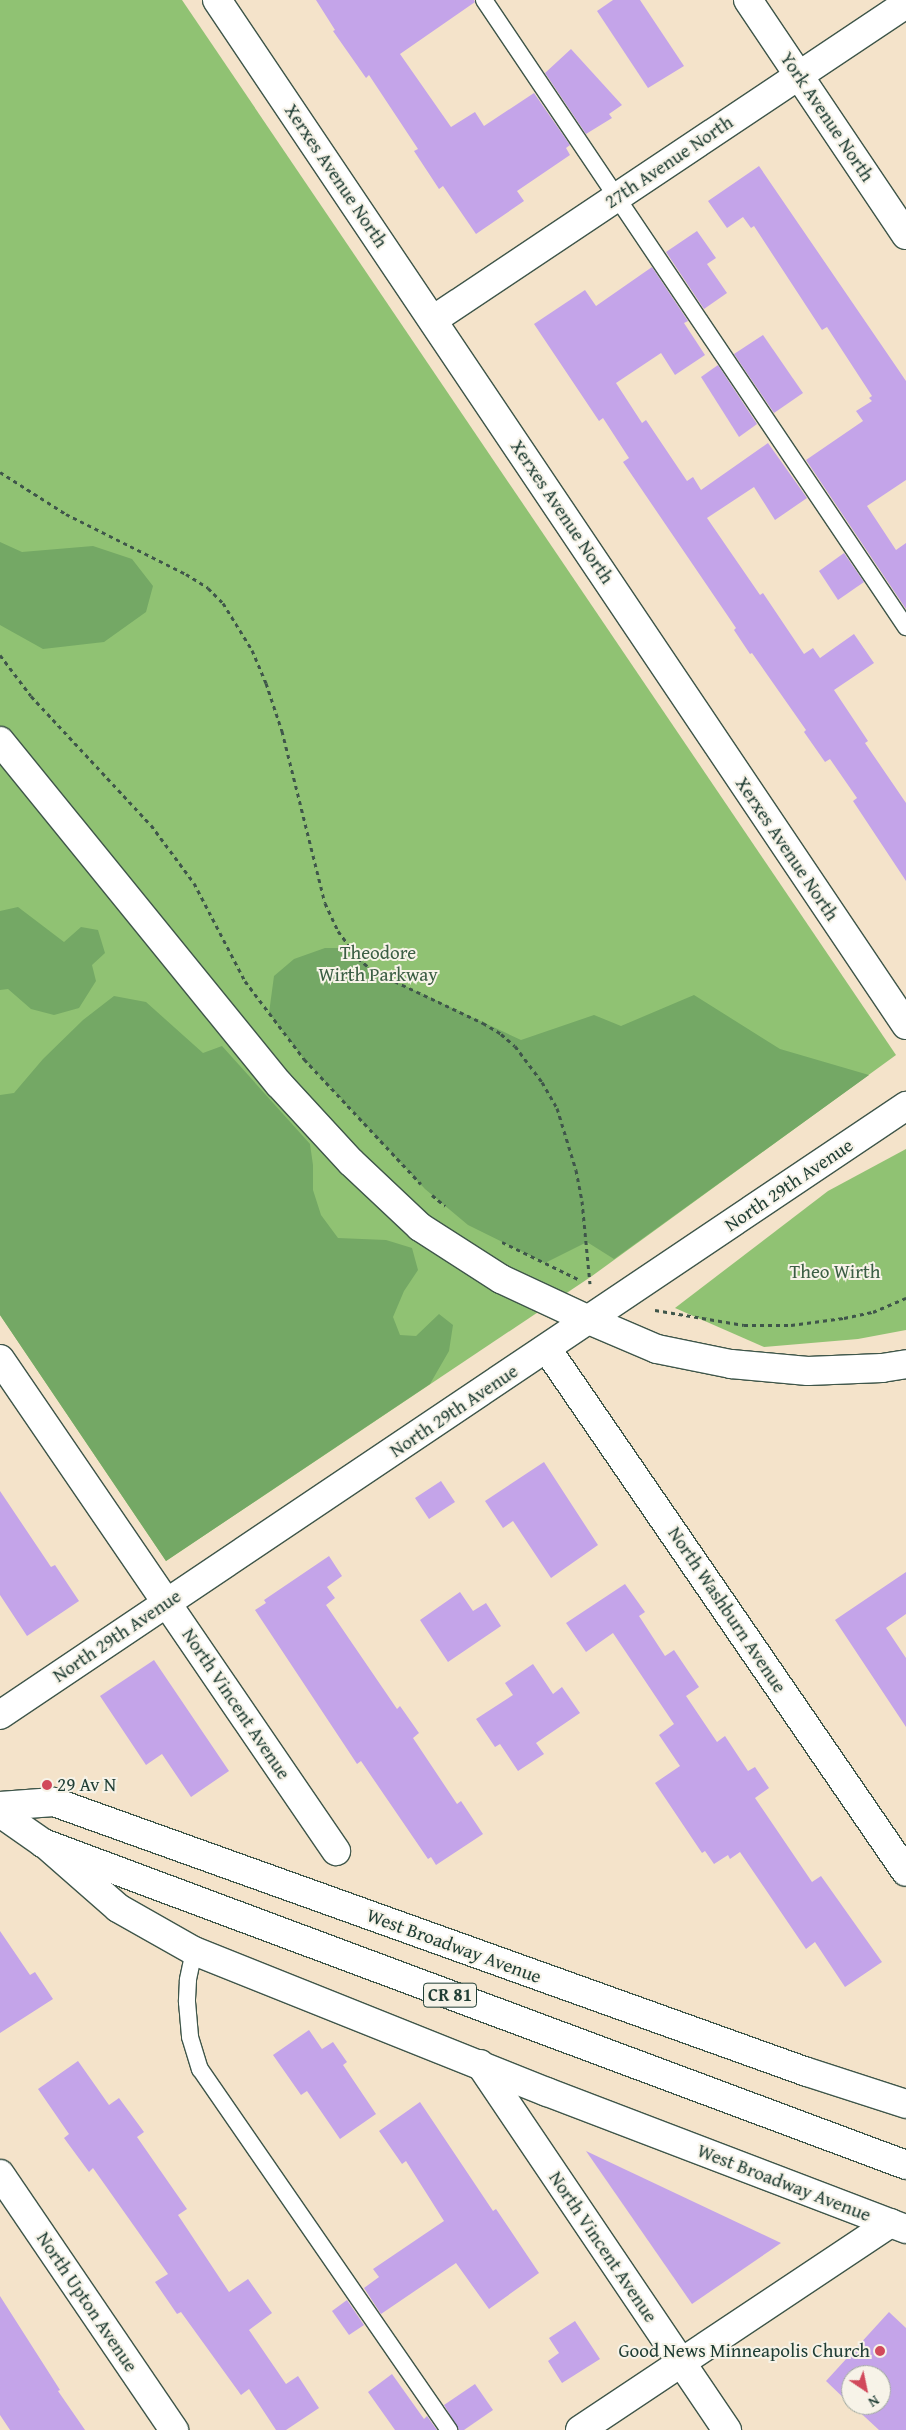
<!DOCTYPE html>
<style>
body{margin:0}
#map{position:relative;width:906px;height:2430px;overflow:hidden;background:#f4e3ca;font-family:"Gentium Book Plus",serif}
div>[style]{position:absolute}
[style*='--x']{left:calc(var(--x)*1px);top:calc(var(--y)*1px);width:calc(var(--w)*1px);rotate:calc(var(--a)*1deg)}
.green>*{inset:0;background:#90c273}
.forest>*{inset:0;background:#74a865}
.building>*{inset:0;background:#c4a4e9}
.path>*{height:3px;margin-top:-1.5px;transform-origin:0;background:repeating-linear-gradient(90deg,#3f564a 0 4px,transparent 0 8px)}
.roads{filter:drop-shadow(1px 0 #3f564a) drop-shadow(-1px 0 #3f564a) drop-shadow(0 1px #3f564a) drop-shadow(0 -1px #3f564a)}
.service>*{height:16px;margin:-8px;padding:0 8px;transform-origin:8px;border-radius:8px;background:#fff}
.minor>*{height:28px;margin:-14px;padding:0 14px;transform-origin:14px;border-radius:14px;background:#fff}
.tertiary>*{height:28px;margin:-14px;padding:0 14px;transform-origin:14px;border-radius:14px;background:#fff}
.primary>*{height:28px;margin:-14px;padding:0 14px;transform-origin:14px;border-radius:14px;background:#fff}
.dots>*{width:14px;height:14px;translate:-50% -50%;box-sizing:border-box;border:2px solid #f7f3e8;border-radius:50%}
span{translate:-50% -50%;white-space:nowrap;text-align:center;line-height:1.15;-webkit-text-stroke:4px #f7f3e8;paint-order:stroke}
.shield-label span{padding:1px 4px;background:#f7f3e8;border:1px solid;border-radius:4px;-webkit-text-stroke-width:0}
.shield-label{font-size:18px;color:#1f3d34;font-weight:700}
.street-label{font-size:19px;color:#1f3d34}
.park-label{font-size:19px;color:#3b5e44}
.poi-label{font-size:19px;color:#1f3d34}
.left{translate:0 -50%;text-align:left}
.right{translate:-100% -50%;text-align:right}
.north{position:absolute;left:841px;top:2365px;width:50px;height:50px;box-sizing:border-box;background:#f7f3e8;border:1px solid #a1aaa0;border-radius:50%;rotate:146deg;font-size:14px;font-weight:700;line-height:20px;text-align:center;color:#1f3d34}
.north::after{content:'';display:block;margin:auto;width:18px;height:22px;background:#d1495b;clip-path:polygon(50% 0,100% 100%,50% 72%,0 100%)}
</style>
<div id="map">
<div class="green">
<div style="clip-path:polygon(0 0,182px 0,896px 1055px,592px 1276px,166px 1561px,0 1315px)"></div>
<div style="clip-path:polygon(906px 1149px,906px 1330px,858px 1339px,764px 1347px,675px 1308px,828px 1191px)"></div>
</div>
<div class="forest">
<div style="clip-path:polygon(0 542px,22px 552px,93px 546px,132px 559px,153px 586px,146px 612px,104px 642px,43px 649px,0 625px)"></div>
<div style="clip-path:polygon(18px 907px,64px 942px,81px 927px,98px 930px,105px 953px,92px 965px,96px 981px,79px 1008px,54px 1015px,31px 1009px,8px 989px,0 990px,0 911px)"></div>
<div style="clip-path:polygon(325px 948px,349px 948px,373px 971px,521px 1040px,594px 1015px,621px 1026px,694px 995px,780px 1049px,869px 1075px,614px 1259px,587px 1242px,545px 1263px,468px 1225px,425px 1189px,304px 1059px,269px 1013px,274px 976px,294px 959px)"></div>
<div style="clip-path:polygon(114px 996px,146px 1002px,203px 1053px,222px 1046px,310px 1144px,313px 1165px,313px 1190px,321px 1215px,338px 1238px,386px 1240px,412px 1248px,418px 1270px,404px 1291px,393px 1317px,400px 1335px,416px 1336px,439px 1314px,453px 1325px,449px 1351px,430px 1384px,166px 1561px,0 1315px,0 1095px,14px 1093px,43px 1059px,83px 1020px)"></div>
</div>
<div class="building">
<div style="clip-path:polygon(316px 0,474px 0,475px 2px,400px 54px,451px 127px,475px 112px,484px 126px,534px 93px,570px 145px,566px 148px,570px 155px,517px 191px,524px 201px,476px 234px,443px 186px,439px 189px,414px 151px,418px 149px,369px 75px,366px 78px,333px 31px,335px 30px)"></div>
<div style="clip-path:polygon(613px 0,640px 0,684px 66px,648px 88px,597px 11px)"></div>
<div style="clip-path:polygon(571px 49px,622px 105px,609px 114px,612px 118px,586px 134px,545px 73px)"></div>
<div style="clip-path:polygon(759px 166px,906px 381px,906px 480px,867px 506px,896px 550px,906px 543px,906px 609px,806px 460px,863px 421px,856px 411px,872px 401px,869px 398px,872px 396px,827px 327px,822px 330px,754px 226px,751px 228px,743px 217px,727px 228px,708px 201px)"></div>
<div style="clip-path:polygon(697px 231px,716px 258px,707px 264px,727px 293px,704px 309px,666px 252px)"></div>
<div style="clip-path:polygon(652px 267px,688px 321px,684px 323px,705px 355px,675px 375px,661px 353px,616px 383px,642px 423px,646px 420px,687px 481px,693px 477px,701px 490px,768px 443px,807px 498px,775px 520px,754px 487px,707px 518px,760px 595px,763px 593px,804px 654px,813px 648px,820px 658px,854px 634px,874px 663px,834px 690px,868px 741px,865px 743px,906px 803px,906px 881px,853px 801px,857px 798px,830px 759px,825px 762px,804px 732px,806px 730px,752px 653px,750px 654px,734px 630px,736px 628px,623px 462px,629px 458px,603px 418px,599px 421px,534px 324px,585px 290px,596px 306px)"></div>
<div style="clip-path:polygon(763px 335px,803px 393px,774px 413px,734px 354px)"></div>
<div style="clip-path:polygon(718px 365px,757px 424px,739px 437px,701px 377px)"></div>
<div style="clip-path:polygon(844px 553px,864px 582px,838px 600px,819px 571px)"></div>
<div style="clip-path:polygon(544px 1462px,598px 1545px,551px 1578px,513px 1521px,503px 1528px,485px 1501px)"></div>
<div style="clip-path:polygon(441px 1481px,455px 1502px,429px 1519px,415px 1498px)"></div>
<div style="clip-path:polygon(0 1491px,51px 1567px,55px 1565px,79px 1601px,27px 1636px,0 1595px)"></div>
<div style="clip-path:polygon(329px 1556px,342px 1576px,327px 1587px,335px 1598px,326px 1605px,397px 1709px,400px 1706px,419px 1733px,413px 1738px,457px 1804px,461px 1801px,483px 1834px,436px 1865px,431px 1857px,428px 1859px,361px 1761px,357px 1764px,255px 1610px,266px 1603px,264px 1600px)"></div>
<div style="clip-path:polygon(906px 1572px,906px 1614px,886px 1628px,906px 1658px,906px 1727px,835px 1620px)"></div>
<div style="clip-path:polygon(625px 1584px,645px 1612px,639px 1616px,665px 1656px,674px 1650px,699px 1687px,686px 1696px,717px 1742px,725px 1736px,748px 1771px,755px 1767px,769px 1788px,755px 1798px,812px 1882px,821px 1876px,882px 1962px,845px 1987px,815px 1942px,806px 1949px,740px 1852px,730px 1859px,728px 1855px,714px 1864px,705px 1851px,702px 1853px,655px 1783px,680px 1766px,659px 1735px,674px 1724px,613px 1633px,586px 1652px,566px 1623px)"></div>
<div style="clip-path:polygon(460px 1592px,473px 1611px,486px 1603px,501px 1626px,448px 1662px,420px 1620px)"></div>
<div style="clip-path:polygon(154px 1660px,229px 1771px,191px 1797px,162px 1754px,146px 1765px,100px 1696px)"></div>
<div style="clip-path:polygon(533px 1664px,553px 1694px,562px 1687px,580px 1713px,536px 1743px,544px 1754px,518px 1771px,500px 1744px,495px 1747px,476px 1719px,513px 1695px,505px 1683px)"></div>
<div style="clip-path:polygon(0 1931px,30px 1975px,35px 1972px,53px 1999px,0 2033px)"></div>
<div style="clip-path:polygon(309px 2030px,322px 2049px,333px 2042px,347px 2062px,343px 2065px,376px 2114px,340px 2139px,307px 2091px,301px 2095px,273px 2055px)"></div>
<div style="clip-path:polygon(78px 2061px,109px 2105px,119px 2098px,144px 2132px,137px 2137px,187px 2209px,178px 2215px,229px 2292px,248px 2279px,272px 2313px,249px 2330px,286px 2384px,298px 2376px,319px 2408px,286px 2430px,276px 2430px,249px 2389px,241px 2395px,181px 2312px,177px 2314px,155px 2282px,168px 2274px,93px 2168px,89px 2172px,64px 2138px,69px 2134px,38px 2089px)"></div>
<div style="clip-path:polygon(420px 2102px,493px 2211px,496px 2209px,539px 2273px,489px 2309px,456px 2263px,381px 2314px,364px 2288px,379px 2277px,373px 2269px,444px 2221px,406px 2161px,402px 2164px,379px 2131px)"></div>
<div style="clip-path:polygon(586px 2151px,781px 2243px,692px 2304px)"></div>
<div style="clip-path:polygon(0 2296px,60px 2390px,58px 2391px,85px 2430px,10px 2430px,0 2415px)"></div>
<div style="clip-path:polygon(347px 2300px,364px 2325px,349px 2335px,332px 2311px)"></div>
<div style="clip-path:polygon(889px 2312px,906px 2328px,906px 2430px,879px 2430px,852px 2405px,881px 2405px,881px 2375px,851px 2375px,851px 2405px,826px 2381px)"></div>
<div style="clip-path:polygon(575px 2321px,600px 2359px,562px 2383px,548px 2361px,559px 2353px,549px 2338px)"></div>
<div style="clip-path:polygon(392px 2374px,424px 2419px,427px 2416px,437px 2430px,395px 2430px,368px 2392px)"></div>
<div style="clip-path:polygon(475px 2384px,493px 2410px,464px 2430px,459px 2430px,444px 2405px)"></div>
</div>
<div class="path">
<div style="--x:0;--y:472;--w:78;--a:32.5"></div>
<div style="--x:66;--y:514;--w:134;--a:26.6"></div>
<div style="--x:186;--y:574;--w:26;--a:32"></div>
<div style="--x:208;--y:588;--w:21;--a:45"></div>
<div style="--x:223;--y:603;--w:55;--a:58.3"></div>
<div style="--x:252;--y:650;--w:36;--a:67"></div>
<div style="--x:266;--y:683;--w:51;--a:71.6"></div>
<div style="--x:282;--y:731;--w:177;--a:76"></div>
<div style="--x:325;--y:903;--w:31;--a:65"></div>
<div style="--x:338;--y:931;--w:34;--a:53"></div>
<div style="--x:358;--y:958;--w:20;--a:41"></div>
<div style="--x:373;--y:971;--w:122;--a:25.3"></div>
<div style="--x:483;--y:1023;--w:21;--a:31"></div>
<div style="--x:501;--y:1034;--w:18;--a:41"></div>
<div style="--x:515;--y:1046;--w:45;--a:53.1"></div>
<div style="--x:542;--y:1082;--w:30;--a:60"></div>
<div style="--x:557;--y:1108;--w:65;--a:73"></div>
<div style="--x:576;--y:1170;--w:32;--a:79"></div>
<div style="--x:582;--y:1201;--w:83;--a:84.5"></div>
<div style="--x:0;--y:655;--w:51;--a:52.9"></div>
<div style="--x:31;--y:696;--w:176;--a:47.1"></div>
<div style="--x:151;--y:825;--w:72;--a:53.4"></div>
<div style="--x:194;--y:883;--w:110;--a:62.5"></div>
<div style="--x:245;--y:981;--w:98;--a:52.9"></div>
<div style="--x:304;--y:1059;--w:171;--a:46.9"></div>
<div style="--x:432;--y:1195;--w:17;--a:40"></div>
<div style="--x:502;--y:1242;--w:87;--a:26"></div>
<div style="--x:655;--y:1310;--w:90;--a:9.6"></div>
<div style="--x:744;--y:1325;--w:47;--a:0"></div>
<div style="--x:791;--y:1325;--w:53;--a:-7.5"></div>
<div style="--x:844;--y:1318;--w:30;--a:-12"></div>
<div style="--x:873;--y:1312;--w:36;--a:-23"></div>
</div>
<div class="roads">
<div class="service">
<div style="--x:484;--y:0;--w:756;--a:56.06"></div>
<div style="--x:194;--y:1951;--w:30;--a:102"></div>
<div style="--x:188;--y:1980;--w:22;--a:93"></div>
<div style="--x:187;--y:2002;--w:35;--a:85"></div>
<div style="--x:190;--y:2037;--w:34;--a:73"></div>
<div style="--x:200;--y:2069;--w:439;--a:55.4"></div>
</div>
<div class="minor">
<div style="--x:217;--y:0;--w:1235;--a:56.09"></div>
<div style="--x:748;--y:0;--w:283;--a:56.1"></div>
<div style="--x:433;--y:320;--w:569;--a:-33.75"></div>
<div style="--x:547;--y:1349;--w:634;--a:55.53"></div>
<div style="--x:0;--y:1359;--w:596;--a:55.67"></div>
<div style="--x:0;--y:1715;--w:1092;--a:-33.91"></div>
<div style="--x:480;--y:2064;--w:442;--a:56"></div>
<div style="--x:0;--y:2174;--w:310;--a:55.8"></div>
<div style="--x:580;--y:2430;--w:373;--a:-33.7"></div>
</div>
<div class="tertiary">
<div style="--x:0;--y:741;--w:442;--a:50.9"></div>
<div style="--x:279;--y:1084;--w:106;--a:47.3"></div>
<div style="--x:351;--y:1162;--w:95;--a:43.3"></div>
<div style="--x:420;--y:1227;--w:96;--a:32.7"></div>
<div style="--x:501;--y:1279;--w:97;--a:25"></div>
<div style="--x:589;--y:1320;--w:74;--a:23.1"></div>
<div style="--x:657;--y:1349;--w:76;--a:11.5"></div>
<div style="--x:731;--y:1364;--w:77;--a:5.2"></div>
<div style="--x:808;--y:1371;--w:74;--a:-2.3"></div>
<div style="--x:882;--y:1368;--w:24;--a:-9"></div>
<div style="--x:45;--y:1844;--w:97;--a:41.2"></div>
<div style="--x:118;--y:1908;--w:87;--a:29.5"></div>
<div style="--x:194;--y:1951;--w:380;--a:21.8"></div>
<div style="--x:547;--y:2092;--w:384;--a:20.9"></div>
</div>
<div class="primary">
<div style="--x:0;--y:1806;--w:54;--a:-4.2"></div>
<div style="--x:54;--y:1802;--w:800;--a:19.73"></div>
<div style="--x:807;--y:2072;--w:104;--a:17.9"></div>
<div style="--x:0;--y:1813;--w:52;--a:34.9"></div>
<div style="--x:43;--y:1843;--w:921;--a:20.46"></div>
</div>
</div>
<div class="dots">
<div style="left:47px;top:1785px;background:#d1495b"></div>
<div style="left:880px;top:2351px;background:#d1495b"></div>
</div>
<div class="shield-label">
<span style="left:450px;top:1995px">CR 81</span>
</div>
<div class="street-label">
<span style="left:827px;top:117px;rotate:56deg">York Avenue North</span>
<span style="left:669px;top:162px;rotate:-34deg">27th Avenue North</span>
<span style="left:336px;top:176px;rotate:56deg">Xerxes Avenue North</span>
<span style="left:562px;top:512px;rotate:56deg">Xerxes Avenue North</span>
<span style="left:787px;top:849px;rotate:56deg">Xerxes Avenue North</span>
<span style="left:789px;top:1185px;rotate:-34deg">North 29th Avenue</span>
<span style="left:454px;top:1411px;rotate:-34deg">North 29th Avenue</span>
<span style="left:727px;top:1610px;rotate:56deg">North Washburn Avenue</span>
<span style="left:117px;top:1636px;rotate:-34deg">North 29th Avenue</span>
<span style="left:236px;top:1704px;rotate:56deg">North Vincent Avenue</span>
<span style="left:454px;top:1946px;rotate:20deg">West Broadway Avenue</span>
<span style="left:784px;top:2183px;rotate:21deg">West Broadway Avenue</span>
<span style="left:603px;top:2247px;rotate:56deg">North Vincent Avenue</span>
<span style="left:87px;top:2302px;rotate:56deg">North Upton Avenue</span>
</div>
<div class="park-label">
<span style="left:378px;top:964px">Theodore<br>Wirth Parkway</span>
<span style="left:835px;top:1272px">Theo Wirth</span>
</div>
<div class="poi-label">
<span class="left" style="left:57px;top:1785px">29 Av N</span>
<span class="right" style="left:870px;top:2351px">Good News Minneapolis Church</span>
</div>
<div class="north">N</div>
</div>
